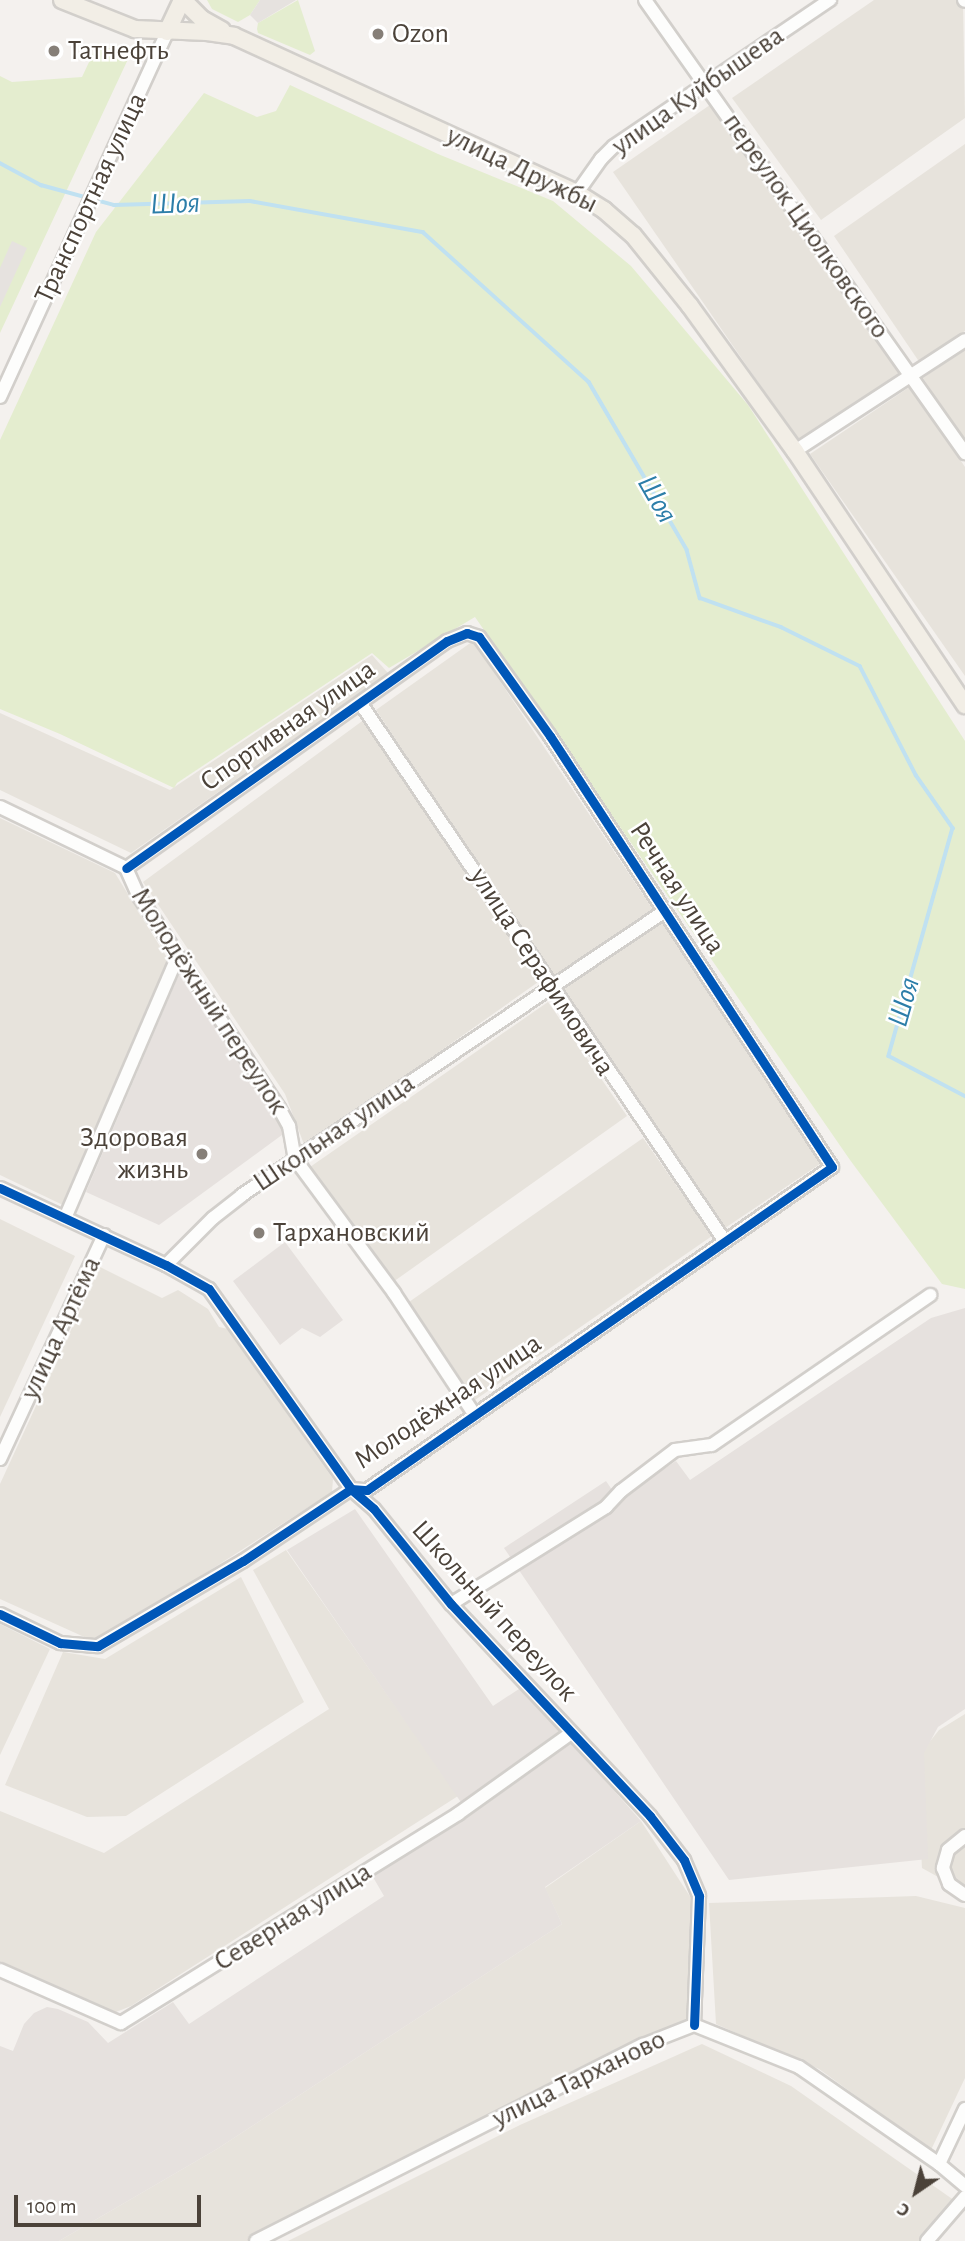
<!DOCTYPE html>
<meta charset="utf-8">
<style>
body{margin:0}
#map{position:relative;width:965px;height:2241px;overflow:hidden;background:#f4f1ee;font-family:"Alegreya Sans",sans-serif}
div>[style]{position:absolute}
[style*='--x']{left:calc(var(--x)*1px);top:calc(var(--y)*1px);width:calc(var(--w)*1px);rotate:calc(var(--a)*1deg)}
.residential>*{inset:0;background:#e7e3dc}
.industrial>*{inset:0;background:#e6e1de}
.green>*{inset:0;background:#e4edcf}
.parking>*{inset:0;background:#e6e2df}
.stream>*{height:3.5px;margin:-1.75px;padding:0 1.75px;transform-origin:1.75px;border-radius:1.75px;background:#c0e1f1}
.roads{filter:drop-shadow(2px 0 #d2cfcb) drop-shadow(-2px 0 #d2cfcb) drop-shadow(0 2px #d2cfcb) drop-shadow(0 -2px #d2cfcb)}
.minor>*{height:12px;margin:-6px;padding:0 6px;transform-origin:6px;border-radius:6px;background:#fdfdfc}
.major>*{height:16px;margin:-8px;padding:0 8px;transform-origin:8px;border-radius:8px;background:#f2eee6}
.cycleway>*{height:9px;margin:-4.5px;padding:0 4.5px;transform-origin:4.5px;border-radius:4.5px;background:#0057b8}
.dots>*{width:19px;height:19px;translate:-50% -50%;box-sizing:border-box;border:4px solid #fff;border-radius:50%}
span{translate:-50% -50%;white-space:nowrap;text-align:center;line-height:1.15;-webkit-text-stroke:5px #fff;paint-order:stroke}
.poi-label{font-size:28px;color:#4b4239}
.left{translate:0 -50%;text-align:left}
.right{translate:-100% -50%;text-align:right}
.street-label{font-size:28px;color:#4b4239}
.water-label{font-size:30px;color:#2c7ea9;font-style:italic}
.north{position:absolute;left:881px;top:2157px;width:70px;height:70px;-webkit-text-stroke:5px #fff;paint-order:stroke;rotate:215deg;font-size:19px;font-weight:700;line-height:28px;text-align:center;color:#4b4239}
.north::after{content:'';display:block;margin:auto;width:24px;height:32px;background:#4b4239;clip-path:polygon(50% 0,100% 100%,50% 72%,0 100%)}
.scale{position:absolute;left:14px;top:2195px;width:187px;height:32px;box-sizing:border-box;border:4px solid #4b4239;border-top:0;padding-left:9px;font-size:21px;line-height:24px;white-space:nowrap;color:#4b4239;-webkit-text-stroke:5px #fff;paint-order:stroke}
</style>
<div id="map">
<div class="residential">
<div style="clip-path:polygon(874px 0,963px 0,965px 118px,821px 220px,732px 98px)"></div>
<div style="clip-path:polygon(720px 98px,907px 369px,800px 443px,613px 172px)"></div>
<div style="clip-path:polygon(965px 144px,965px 331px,920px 363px,834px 236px)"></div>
<div style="clip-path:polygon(965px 349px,965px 442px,923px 378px)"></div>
<div style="clip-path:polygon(911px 386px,965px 467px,965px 676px,810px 454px)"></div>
<div style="clip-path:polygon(473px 641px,654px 911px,553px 980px,376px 710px)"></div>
<div style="clip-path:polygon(372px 655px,388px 673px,131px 853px,0 790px,0 713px,170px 790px)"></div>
<div style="clip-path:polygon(365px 719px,541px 980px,305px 1147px,285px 1094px,143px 882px)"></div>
<div style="clip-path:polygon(0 818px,115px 873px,169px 961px,63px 1205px,0 1175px)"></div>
<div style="clip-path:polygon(663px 922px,820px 1164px,725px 1228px,558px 993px)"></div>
<div style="clip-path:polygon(548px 1002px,627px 1116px,393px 1282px,310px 1167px)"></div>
<div style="clip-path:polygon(643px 1138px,712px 1236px,475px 1400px,409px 1302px)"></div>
<div style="clip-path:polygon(0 1219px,75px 1256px,0 1417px)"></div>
<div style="clip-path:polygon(100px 1267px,162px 1298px,178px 1290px,208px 1309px,219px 1327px,228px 1329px,333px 1479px,332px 1492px,104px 1638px,91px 1640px,0 1599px,0 1484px)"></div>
<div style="clip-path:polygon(286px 1550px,458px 1796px,131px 2006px,111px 2014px,0 1962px,0 1811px,104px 1853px,329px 1709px,253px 1570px)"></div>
<div style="clip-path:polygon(241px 1577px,304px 1702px,126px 1816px,87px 1817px,5px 1785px,63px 1652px,105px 1659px)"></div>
<div style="clip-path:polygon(0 1624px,50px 1649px,0 1755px)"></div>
<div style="clip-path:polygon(965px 1714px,965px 1892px,922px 1868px,916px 1759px,939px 1730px)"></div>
<div style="clip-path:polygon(641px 1821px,691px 1898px,698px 2025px,638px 2050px,249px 2241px,59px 2241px,217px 2149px,562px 1924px,545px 1888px)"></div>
<div style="clip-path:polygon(916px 1896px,965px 1908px,965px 2078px,931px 2150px,819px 2069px,716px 2024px,709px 1903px)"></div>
<div style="clip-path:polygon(702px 2044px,791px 2086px,958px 2203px,923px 2241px,288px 2241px,520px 2125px)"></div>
</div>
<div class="industrial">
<div style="clip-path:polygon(180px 972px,286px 1132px,159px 1225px,86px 1192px)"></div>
<div style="clip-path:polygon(285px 1242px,343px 1320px,320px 1337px,302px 1328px,280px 1345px,233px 1281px)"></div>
<div style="clip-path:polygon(965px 1308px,965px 1709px,938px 1727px,924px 1753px,928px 1859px,729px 1880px,504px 1548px,606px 1481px,621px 1503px,624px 1500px,622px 1497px,676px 1461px,690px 1480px,931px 1318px)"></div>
<div style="clip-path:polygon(355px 1509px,493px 1706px,522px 1687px,641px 1821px,545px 1887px,562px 1924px,217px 2149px,59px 2241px,0 2241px,0 2046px,13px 2051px,24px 2024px,34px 2013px,47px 2007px,58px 2009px,88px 2022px,108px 2043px,173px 2002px,189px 2024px,384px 1896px,370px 1872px,467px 1811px,287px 1550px)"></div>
</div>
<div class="green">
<div style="clip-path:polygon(207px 0,260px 0,250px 15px,238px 22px,212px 9px)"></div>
<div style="clip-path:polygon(298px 0,315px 51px,310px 55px,258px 33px,257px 29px,258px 23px)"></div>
<div style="clip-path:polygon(98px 43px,129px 57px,0 333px,0 76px,12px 82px,82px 77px)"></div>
<div style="clip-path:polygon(290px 85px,438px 154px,553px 201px,631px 266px,748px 405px,965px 741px,965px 1289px,942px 1284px,850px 1160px,475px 617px,389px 668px,372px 653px,177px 783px,174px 788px,60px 734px,0 709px,0 440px,96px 232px,204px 93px,257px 117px,276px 111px)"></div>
</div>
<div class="parking">
<div style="clip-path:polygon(260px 0,296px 0,258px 23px,250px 15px)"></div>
<div style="clip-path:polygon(12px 241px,27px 248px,0 307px,0 268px)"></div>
</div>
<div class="stream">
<div style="--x:0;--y:163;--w:47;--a:28.2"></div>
<div style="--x:41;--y:185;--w:76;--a:15.3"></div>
<div style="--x:114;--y:205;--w:136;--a:-1.7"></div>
<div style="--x:250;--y:201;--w:176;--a:10.2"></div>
<div style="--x:423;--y:232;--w:224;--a:42.1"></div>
<div style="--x:589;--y:382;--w:194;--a:59.7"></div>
<div style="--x:687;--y:550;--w:50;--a:74.8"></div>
<div style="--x:700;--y:598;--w:86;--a:19.7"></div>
<div style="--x:781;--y:627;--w:88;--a:26.3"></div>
<div style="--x:860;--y:666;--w:123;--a:62.8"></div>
<div style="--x:916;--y:775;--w:65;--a:55.1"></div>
<div style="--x:953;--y:828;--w:237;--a:105.7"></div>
<div style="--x:889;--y:1056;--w:86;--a:27.8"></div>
</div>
<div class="roads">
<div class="minor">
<div style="--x:645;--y:0;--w:555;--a:54.76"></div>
<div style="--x:964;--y:0;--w:1;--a:45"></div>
<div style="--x:577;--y:193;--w:42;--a:-54.8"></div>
<div style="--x:601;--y:159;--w:18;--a:-45"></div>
<div style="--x:614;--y:146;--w:261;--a:-34.1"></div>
<div style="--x:0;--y:397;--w:401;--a:-65.4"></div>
<div style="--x:795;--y:451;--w:203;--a:-33.1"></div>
<div style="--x:361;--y:704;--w:647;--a:55.89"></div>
<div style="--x:0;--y:807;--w:140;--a:25.8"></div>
<div style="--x:126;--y:868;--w:30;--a:66"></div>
<div style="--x:138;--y:895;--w:255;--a:56.5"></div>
<div style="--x:279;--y:1108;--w:21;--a:61"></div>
<div style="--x:289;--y:1126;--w:34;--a:80"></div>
<div style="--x:295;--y:1159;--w:167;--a:53.5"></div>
<div style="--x:394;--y:1293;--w:145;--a:56.5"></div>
<div style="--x:0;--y:1188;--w:183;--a:24.9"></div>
<div style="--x:166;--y:1265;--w:49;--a:29.2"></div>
<div style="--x:209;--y:1289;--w:245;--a:54.6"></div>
<div style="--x:351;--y:1489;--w:30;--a:41"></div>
<div style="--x:374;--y:1509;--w:122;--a:51"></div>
<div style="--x:451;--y:1604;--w:291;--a:46.8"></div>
<div style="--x:650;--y:1816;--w:56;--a:52.3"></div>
<div style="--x:684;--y:1860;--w:39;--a:67"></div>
<div style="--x:699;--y:1896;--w:129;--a:92.2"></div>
<div style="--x:65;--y:1218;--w:285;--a:-66.7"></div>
<div style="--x:166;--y:1265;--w:66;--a:-45"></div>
<div style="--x:213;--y:1218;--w:37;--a:-38"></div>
<div style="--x:242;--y:1195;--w:509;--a:-33.88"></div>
<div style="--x:0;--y:1459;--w:247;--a:-65.1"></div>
<div style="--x:451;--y:1604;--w:183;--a:-32"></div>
<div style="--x:606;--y:1507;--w:22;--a:-47"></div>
<div style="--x:621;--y:1491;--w:68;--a:-37.2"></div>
<div style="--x:675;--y:1450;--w:37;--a:-8"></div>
<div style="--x:712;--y:1445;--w:265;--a:-34.5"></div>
<div style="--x:0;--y:1614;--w:67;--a:25.8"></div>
<div style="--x:60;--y:1643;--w:38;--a:5"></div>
<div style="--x:98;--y:1646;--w:168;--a:-30.4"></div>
<div style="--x:243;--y:1561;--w:130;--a:-33.7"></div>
<div style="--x:351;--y:1489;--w:16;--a:4"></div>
<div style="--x:367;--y:1490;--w:566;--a:-34.78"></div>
<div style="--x:832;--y:1167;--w:515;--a:-123.2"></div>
<div style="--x:550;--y:736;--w:122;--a:-125.6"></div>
<div style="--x:479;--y:637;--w:13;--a:-162"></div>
<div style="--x:467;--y:633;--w:22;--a:158"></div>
<div style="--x:447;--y:641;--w:393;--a:144.7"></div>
<div style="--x:965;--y:1836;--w:22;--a:141"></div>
<div style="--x:948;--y:1850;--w:19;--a:106"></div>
<div style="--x:943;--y:1868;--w:17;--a:69"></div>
<div style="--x:949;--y:1884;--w:19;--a:35"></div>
<div style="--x:0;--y:1970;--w:132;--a:23.7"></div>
<div style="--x:121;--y:2023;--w:397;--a:-31.8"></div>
<div style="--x:458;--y:1814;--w:139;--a:-35.6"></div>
<div style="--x:939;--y:2164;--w:61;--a:-64.7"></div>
<div style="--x:256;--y:2241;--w:434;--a:-26.9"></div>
<div style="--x:643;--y:2045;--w:55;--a:-21.4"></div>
<div style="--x:694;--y:2025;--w:113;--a:21.8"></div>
<div style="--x:799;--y:2067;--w:170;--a:34.7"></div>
<div style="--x:939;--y:2164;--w:34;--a:40"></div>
<div style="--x:927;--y:2241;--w:58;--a:-49.2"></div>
</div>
<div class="major">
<div style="--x:62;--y:0;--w:79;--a:21.7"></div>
<div style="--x:135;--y:29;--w:72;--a:2.4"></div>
<div style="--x:207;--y:32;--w:27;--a:8"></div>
<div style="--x:234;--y:36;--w:377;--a:24.6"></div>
<div style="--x:577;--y:193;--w:32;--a:32"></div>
<div style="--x:604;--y:210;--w:38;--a:41"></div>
<div style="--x:633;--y:235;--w:91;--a:51.2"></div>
<div style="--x:690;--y:306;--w:179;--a:54.1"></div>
<div style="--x:795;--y:451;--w:306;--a:56.2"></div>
<div style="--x:183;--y:0;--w:27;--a:45"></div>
<div style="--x:202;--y:19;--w:23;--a:29"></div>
<div style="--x:167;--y:32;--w:35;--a:-65"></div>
</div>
</div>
<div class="cycleway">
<div style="--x:0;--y:1188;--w:183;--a:24.9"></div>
<div style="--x:166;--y:1265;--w:49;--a:29.2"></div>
<div style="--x:209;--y:1289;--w:245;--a:54.6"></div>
<div style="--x:351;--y:1489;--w:30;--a:41"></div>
<div style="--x:374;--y:1509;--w:122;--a:51"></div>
<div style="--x:451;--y:1604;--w:291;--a:46.8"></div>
<div style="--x:650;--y:1816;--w:56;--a:52.3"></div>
<div style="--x:684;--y:1860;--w:39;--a:67"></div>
<div style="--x:699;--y:1896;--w:129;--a:92.2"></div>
<div style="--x:0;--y:1614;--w:67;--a:25.8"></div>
<div style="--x:60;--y:1643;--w:38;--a:5"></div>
<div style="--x:98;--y:1646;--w:168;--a:-30.4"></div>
<div style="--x:243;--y:1561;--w:130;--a:-33.7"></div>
<div style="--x:351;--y:1489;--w:16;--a:4"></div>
<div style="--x:367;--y:1490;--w:566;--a:-34.78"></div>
<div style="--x:832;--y:1167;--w:515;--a:-123.2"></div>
<div style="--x:550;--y:736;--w:122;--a:-125.6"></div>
<div style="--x:479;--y:637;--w:13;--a:-162"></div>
<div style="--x:467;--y:633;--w:22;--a:158"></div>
<div style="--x:447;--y:641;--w:393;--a:144.7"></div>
</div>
<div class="dots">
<div style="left:378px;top:34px;background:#867f78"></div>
<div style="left:54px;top:51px;background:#867f78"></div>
<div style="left:202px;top:1154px;background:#867f78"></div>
<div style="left:259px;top:1233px;background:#867f78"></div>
</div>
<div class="poi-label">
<span class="left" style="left:392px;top:34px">Ozon</span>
<span class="left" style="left:68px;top:51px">Татнефть</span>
<span class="right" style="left:188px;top:1154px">Здоровая<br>жизнь</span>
<span class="left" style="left:273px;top:1233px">Тархановский</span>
</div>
<div class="street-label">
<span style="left:698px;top:91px;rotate:-35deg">улица Куйбышева</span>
<span style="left:522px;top:170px;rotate:26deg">улица Дружбы</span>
<span style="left:91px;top:198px;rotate:-65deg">Транспортная улица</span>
<span style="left:806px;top:226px;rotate:55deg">переулок Циолковского</span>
<span style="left:288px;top:726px;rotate:-35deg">Спортивная улица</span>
<span style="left:677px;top:888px;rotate:57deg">Речная улица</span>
<span style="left:542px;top:972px;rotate:57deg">улица Серафимовича</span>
<span style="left:209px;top:1001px;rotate:57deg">Молодёжный переулок</span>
<span style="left:334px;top:1133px;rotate:-34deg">Школьная улица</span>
<span style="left:61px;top:1328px;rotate:-65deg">улица Артёма</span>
<span style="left:448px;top:1402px;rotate:-34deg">Молодёжная улица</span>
<span style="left:494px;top:1611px;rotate:48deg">Школьный переулок</span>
<span style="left:293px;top:1917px;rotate:-32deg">Северная улица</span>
<span style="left:579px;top:2079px;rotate:-26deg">улица Тарханово</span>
</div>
<div class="water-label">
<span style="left:175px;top:204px;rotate:-2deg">Шоя</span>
<span style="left:657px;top:499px;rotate:60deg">Шоя</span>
<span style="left:904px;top:1002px;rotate:-74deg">Шоя</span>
</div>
<div class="north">С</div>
<div class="scale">100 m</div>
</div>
